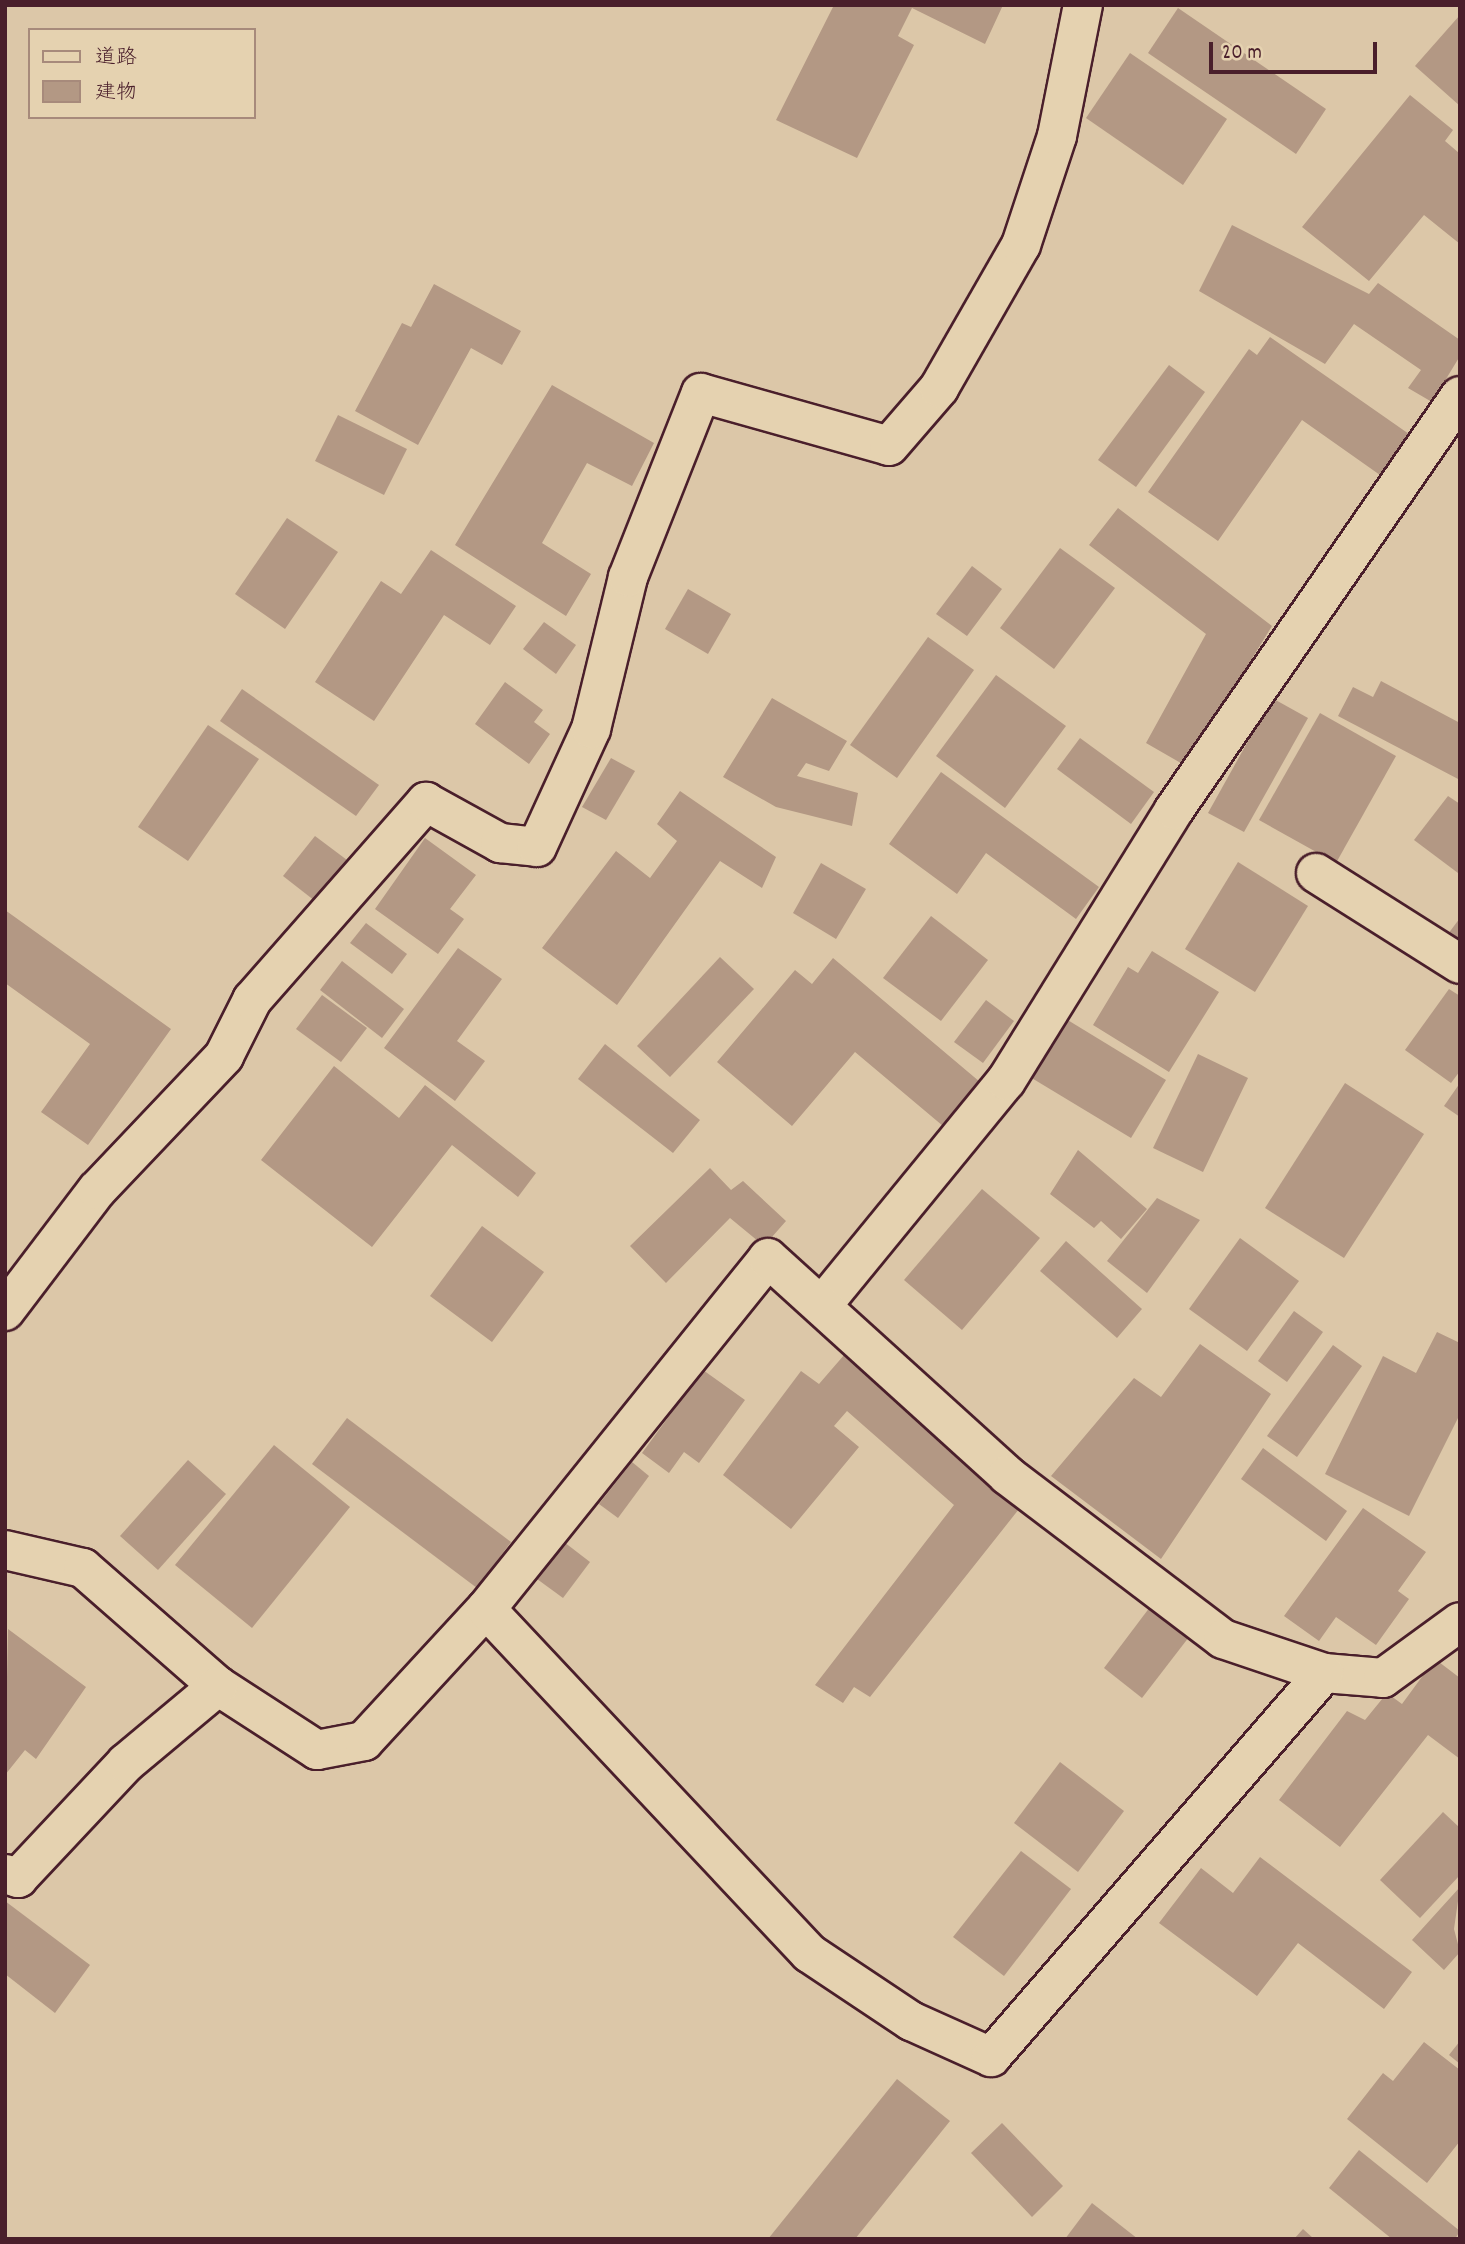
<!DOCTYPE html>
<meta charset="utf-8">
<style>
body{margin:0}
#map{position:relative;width:1465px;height:2244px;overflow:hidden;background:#dcc7a8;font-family:Dekko,"Klee One",sans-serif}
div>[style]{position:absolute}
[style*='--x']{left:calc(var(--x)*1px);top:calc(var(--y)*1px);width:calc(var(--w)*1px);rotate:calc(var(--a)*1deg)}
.building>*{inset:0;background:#b39884}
.roads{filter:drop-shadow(2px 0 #4a1f2b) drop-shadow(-2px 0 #4a1f2b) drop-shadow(0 2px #4a1f2b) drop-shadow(0 -2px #4a1f2b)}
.minor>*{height:38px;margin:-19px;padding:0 19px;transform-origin:19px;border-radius:19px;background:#e5d2b0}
span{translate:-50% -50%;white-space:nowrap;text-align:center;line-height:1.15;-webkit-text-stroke:6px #e5d2b0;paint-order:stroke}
.frame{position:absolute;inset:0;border:7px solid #4a1f2b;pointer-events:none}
.legend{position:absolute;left:28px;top:28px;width:228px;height:91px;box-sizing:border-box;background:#e5d2b0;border:2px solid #a78a7b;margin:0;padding:9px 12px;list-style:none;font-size:21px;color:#4a1f2b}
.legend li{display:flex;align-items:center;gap:14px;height:35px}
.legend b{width:35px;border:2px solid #a78a7b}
.scale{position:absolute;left:1209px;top:42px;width:168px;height:32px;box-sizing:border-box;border:4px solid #4a1f2b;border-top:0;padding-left:9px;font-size:21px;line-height:24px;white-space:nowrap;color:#4a1f2b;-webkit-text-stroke:5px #e5d2b0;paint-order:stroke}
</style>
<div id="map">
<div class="building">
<div style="clip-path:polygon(834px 5px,1003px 5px,985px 44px,912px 8px,898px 36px,914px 45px,857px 158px,776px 120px)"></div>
<div style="clip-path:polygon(1178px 8px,1326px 109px,1296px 154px,1148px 53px)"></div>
<div style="clip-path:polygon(1460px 15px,1460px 106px,1415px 66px)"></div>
<div style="clip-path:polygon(1130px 53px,1227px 119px,1183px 185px,1086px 118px)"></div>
<div style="clip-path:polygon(1410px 95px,1453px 130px,1445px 141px,1459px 153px,1460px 244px,1424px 215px,1369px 281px,1302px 227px)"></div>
<div style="clip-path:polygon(1232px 225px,1369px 294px,1378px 283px,1460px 340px,1460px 356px,1432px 402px,1408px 388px,1421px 370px,1354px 324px,1325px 364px,1199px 291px)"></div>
<div style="clip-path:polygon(434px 284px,521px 331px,502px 365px,471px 348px,418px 445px,355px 411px,402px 323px,411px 327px)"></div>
<div style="clip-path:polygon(1270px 337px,1409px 434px,1380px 475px,1302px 420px,1218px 541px,1148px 492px,1249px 349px,1257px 355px)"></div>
<div style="clip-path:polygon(1169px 365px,1205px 392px,1136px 487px,1098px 460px)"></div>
<div style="clip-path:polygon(552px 385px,654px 443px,632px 486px,587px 463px,542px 543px,591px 574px,566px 616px,455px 545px)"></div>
<div style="clip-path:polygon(338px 415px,407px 449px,384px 495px,315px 461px)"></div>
<div style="clip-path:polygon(1118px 508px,1272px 626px,1186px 766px,1146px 743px,1206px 634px,1089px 545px)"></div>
<div style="clip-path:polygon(287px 518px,338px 552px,285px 629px,235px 594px)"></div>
<div style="clip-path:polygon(1060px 548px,1115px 588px,1054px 669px,1000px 628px)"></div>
<div style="clip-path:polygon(431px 550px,516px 606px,490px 645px,444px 615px,374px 721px,315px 682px,381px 581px,401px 594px)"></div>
<div style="clip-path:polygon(972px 566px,1002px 589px,967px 636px,936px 614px)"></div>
<div style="clip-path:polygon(688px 589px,731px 614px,708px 654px,665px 629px)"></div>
<div style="clip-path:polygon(544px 622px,576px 645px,556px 674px,523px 649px)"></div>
<div style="clip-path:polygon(928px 637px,974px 670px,897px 778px,850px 745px)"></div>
<div style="clip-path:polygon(996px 675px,1066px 726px,1005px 808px,936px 756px)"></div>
<div style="clip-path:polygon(1381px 681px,1460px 723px,1460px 780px,1338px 716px,1353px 687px,1373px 697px)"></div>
<div style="clip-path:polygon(505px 682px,543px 710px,534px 722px,550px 734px,529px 764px,475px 724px)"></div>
<div style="clip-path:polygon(242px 689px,379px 785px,356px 816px,220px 721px)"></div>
<div style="clip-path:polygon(772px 698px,847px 741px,829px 771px,806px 763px,797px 776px,858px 793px,852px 826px,776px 807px,723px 777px)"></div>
<div style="clip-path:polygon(1272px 698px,1308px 718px,1244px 832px,1208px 813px)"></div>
<div style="clip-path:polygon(1320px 713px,1396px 756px,1336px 863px,1259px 820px)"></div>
<div style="clip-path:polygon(208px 725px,259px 759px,188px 861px,138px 827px)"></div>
<div style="clip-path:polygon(1080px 738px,1154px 792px,1131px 824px,1057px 769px)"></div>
<div style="clip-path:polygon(611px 758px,635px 771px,606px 820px,582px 807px)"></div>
<div style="clip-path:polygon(941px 772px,1099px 887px,1076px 919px,986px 853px,957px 894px,889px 844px)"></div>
<div style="clip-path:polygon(680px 791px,776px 857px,762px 888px,720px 861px,617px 1005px,542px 948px,616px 851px,650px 878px,677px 841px,657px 824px)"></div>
<div style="clip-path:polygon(1448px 796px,1460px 804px,1458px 873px,1414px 840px)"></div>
<div style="clip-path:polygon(315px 836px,347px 860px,315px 901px,283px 876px)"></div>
<div style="clip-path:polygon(425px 838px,476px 875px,450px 909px,464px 919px,438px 954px,375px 909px)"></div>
<div style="clip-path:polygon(1238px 862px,1308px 906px,1255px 992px,1185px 949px)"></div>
<div style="clip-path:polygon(821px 863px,866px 889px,836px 939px,793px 913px)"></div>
<div style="clip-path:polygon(5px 910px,171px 1029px,88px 1145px,41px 1112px,90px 1044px,5px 983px)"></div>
<div style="clip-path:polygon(931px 916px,988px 960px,941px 1021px,883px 978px)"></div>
<div style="clip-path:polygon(1460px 918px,1460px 942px,1448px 934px)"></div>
<div style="clip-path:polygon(366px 923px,407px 954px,392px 974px,350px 943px)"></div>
<div style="clip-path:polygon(458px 948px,502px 979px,457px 1041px,485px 1061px,455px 1101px,384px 1048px)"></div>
<div style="clip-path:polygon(1152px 951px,1219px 992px,1169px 1072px,1093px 1025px,1128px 967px,1138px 973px)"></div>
<div style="clip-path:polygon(720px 957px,754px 989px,670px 1077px,637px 1046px)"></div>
<div style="clip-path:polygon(833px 958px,980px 1082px,943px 1126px,855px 1052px,792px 1126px,717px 1062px,795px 970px,812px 984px)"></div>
<div style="clip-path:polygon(342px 961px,404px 1009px,382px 1038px,320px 990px)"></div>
<div style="clip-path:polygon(1449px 989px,1460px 996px,1460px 1071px,1451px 1083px,1405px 1050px)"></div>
<div style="clip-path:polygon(322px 995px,367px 1028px,341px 1062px,296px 1029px)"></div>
<div style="clip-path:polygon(986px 1000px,1014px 1021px,983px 1063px,954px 1042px)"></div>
<div style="clip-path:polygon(1066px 1019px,1166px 1080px,1131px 1138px,1030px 1077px)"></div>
<div style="clip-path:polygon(605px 1044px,700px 1120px,673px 1153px,578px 1079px)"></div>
<div style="clip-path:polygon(1198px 1054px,1248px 1078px,1203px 1172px,1153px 1148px)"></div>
<div style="clip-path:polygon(334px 1066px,399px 1118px,425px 1085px,536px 1173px,518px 1197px,452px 1145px,372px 1247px,261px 1160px)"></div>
<div style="clip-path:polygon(1345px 1083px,1424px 1134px,1344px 1258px,1265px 1208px)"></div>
<div style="clip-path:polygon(1460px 1083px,1460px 1117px,1444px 1106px)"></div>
<div style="clip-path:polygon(1078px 1150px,1147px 1209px,1121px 1239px,1101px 1221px,1094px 1228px,1050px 1194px)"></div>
<div style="clip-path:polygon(710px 1168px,731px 1190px,743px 1181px,786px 1221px,764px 1246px,730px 1218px,666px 1283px,630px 1246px)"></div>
<div style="clip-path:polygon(982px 1189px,1040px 1238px,962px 1330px,904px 1280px)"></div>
<div style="clip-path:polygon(1157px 1198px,1200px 1220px,1147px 1293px,1107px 1261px)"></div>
<div style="clip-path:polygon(482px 1226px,544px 1272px,492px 1342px,430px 1296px)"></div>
<div style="clip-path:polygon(1240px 1238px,1299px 1281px,1247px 1351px,1189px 1309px)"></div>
<div style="clip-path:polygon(1066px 1241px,1142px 1309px,1117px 1338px,1040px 1271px)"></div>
<div style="clip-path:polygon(1294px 1311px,1323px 1332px,1287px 1382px,1258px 1361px)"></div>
<div style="clip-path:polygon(1437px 1332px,1460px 1343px,1460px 1414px,1409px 1516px,1325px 1474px,1383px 1356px,1416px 1373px)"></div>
<div style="clip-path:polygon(1200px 1344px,1271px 1394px,1161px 1559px,1051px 1476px,1134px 1378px,1161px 1397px)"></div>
<div style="clip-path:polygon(1333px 1345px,1362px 1366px,1297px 1457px,1267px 1436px)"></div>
<div style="clip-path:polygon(851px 1347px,1023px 1504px,870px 1697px,854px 1687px,843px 1703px,815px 1685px,954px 1505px,847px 1411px,834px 1426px,859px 1447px,791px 1529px,723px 1475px,801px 1371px,819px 1384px)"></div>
<div style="clip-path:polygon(703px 1370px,745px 1400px,699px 1463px,684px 1452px,669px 1473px,642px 1453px)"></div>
<div style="clip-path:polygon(347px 1418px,511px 1542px,477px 1588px,312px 1464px)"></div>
<div style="clip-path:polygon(274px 1445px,350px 1507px,252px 1628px,175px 1565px)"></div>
<div style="clip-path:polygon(1263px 1448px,1347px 1511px,1326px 1541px,1241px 1479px)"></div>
<div style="clip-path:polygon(188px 1460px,226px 1494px,158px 1570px,120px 1536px)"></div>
<div style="clip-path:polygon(632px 1462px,649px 1476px,618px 1518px,599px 1504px)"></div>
<div style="clip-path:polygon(1363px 1508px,1426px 1552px,1398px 1591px,1409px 1599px,1376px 1645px,1336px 1617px,1319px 1641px,1284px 1616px)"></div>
<div style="clip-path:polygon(564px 1542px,590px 1562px,563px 1598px,537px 1579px)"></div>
<div style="clip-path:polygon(1150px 1607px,1189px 1637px,1142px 1698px,1104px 1668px)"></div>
<div style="clip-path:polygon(8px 1629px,86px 1687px,36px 1759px,25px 1750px,5px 1775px)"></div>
<div style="clip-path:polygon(1435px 1659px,1460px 1678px,1460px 1759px,1428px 1735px,1340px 1847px,1279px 1800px,1347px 1711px,1365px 1720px,1387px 1693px,1402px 1704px)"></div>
<div style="clip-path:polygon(1060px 1762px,1124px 1811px,1078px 1872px,1014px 1823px)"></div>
<div style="clip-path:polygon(1443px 1812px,1460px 1828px,1460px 1875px,1420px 1918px,1380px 1880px)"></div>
<div style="clip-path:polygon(1021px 1851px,1071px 1889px,1004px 1976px,953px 1937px)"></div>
<div style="clip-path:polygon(1260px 1857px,1412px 1972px,1384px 2009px,1298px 1943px,1257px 1996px,1159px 1923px,1201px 1868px,1233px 1893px)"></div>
<div style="clip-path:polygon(1460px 1887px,1454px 1929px,1460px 1952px,1444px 1970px,1412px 1940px)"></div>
<div style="clip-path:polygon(5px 1901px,90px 1965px,55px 2013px,5px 1974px)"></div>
<div style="clip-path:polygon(1460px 2041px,1460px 2064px,1449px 2055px)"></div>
<div style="clip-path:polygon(1424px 2042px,1460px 2070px,1460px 2141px,1427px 2183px,1347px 2119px,1383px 2073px,1393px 2081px)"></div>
<div style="clip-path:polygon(897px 2079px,950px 2121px,855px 2239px,768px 2239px)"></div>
<div style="clip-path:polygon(1002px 2123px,1063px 2186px,1032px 2217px,971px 2153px)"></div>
<div style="clip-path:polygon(1359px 2150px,1460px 2231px,1455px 2239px,1392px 2239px,1329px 2188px)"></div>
<div style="clip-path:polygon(1092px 2203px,1138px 2239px,1065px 2239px)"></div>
<div style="clip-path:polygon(1303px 2229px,1314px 2239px,1294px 2239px)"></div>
</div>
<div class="roads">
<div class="minor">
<div style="--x:1316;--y:873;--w:170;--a:32.3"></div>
<div style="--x:824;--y:1303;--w:287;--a:-50.7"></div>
<div style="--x:1006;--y:1081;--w:319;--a:-58.2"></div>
<div style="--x:1174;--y:810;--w:503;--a:-55.36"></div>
<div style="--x:5;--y:1311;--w:152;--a:-52.8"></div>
<div style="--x:97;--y:1190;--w:185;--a:-46.5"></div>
<div style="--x:224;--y:1056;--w:63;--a:-63.4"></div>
<div style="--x:252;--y:1000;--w:264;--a:-48.7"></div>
<div style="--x:426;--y:802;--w:85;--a:29"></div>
<div style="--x:500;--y:843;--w:37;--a:6"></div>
<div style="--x:537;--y:847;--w:130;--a:-65.4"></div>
<div style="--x:591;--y:729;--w:156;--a:-76.3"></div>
<div style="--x:628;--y:577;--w:198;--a:-68.4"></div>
<div style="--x:701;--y:393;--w:195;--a:15.7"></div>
<div style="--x:889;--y:446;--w:77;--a:-49.2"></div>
<div style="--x:939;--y:388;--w:165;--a:-60.2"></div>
<div style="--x:1021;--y:245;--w:115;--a:-71.7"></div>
<div style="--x:1057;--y:136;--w:134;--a:-78.8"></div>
<div style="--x:5;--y:1550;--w:80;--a:13"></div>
<div style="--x:83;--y:1568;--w:179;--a:41.2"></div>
<div style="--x:218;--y:1686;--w:118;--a:32.9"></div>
<div style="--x:317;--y:1750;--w:48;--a:-10.8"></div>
<div style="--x:364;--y:1741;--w:180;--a:-47.3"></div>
<div style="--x:486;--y:1609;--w:450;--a:-51.2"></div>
<div style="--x:768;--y:1258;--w:323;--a:42.2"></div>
<div style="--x:1007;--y:1475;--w:271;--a:37.2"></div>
<div style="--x:1223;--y:1639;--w:107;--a:18.6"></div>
<div style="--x:1324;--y:1673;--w:59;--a:4.8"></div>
<div style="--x:1383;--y:1678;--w:95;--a:-36"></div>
<div style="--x:486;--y:1609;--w:472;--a:46.8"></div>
<div style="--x:809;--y:1953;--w:123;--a:33.7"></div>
<div style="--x:911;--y:2021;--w:88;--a:24.2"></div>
<div style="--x:991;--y:2057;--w:508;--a:-49.07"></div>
<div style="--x:5;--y:1874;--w:14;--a:17"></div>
<div style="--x:18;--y:1878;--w:158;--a:-46.8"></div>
<div style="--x:126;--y:1763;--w:120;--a:-39.9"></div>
</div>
</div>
<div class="frame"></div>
<ul class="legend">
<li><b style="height:9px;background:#e5d2b0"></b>道路</li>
<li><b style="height:19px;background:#b39884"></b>建物</li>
</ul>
<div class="scale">20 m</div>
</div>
